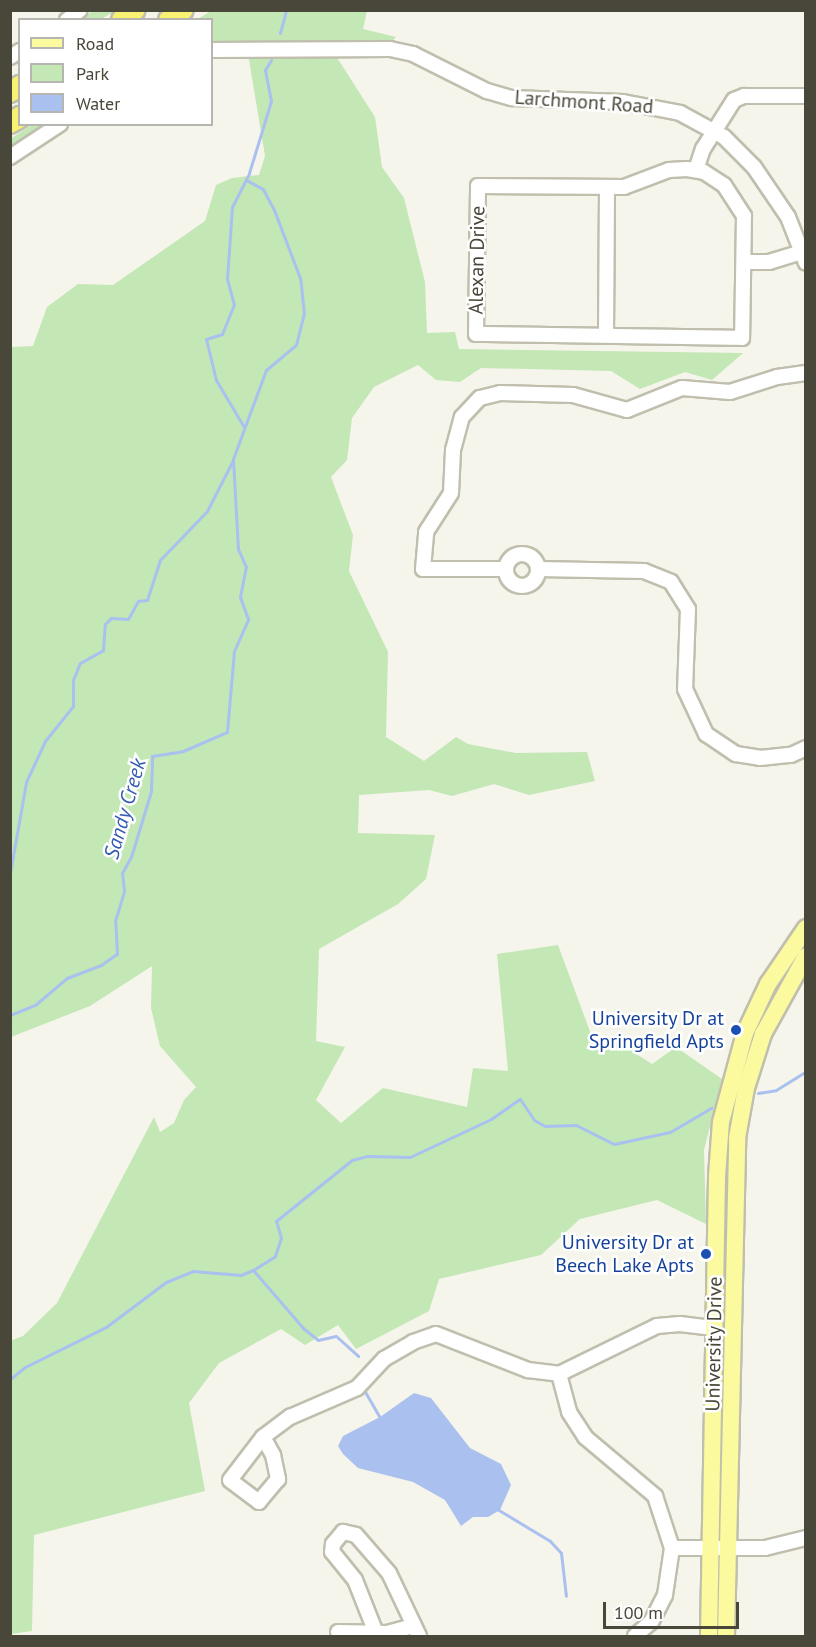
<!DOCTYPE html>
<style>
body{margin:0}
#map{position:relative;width:816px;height:1647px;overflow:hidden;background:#f5f5eb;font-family:"PT Sans",sans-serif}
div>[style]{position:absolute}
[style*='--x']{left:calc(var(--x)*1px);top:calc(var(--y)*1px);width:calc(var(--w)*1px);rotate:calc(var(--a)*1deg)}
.green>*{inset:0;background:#c4e7b6}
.water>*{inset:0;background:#aac0ef}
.stream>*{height:3px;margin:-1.5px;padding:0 1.5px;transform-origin:1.5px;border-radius:1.5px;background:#aac0ef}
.roads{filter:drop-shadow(2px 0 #c0bfae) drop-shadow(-2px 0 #c0bfae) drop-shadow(0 2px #c0bfae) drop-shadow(0 -2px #c0bfae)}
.minor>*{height:14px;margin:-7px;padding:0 7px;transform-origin:7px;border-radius:7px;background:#fff}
.minor>.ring{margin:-7px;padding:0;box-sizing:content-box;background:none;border:14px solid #fff;border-radius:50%}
.major>*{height:16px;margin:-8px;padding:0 8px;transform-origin:8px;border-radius:8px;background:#fbfa9e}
.highway>*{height:20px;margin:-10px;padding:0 10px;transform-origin:10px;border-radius:10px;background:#f9f172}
.dots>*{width:16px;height:16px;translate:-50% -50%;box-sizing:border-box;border:3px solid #fff;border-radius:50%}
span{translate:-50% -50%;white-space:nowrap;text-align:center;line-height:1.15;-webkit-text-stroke:5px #fff;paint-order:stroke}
.street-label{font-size:20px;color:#494739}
.transit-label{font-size:20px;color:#164399}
.right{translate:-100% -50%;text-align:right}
.water-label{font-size:21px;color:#345bb3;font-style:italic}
.frame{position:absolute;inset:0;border:12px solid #494739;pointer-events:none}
.legend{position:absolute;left:18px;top:18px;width:195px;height:108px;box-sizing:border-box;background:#fff;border:2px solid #b6b5b0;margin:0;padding:8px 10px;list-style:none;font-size:18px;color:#494739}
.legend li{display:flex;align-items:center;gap:12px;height:30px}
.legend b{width:30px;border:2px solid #b6b5b0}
.scale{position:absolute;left:603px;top:1602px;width:136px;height:27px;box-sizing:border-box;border:3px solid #494739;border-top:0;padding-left:8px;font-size:18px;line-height:21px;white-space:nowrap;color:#494739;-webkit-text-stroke:4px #fff;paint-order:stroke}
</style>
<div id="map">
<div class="green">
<div style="clip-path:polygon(93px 11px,115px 11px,101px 19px,79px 20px)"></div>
<div style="clip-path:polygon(211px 11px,367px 11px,363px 29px,396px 37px,391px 42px,361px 43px,212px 46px,212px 20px,196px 20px)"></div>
<div style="clip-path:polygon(334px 53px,375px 117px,382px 167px,404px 198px,425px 282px,427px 333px,455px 332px,459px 349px,743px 353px,712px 380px,685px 372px,640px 389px,611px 371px,481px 368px,460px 382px,436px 380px,418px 365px,374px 387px,352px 418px,347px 460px,331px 477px,353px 535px,349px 571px,388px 652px,386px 737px,424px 761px,456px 737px,468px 744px,516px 753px,587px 752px,595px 781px,529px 795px,494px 784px,452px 796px,429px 790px,359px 795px,358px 833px,435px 835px,426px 879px,398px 904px,319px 949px,316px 1041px,345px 1047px,316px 1100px,341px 1123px,383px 1088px,467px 1107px,473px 1068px,508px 1071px,497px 954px,558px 945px,595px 1045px,616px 1041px,652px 1064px,676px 1047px,722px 1079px,704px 1150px,706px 1224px,657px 1200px,580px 1219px,541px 1255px,439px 1279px,429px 1311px,356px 1349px,338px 1325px,305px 1345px,281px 1329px,219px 1363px,189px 1403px,205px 1491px,34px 1535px,32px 1631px,11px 1634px,10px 1341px,23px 1336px,57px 1303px,154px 1117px,160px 1132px,174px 1123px,184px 1100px,196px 1087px,160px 1046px,151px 1008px,152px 966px,90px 1006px,11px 1037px,11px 347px,33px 346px,47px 307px,78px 284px,113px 285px,205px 221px,216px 185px,232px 178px,259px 175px,265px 156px,248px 54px)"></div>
<div style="clip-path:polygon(32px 125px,53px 125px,11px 153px,10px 139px)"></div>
</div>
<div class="water">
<div style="clip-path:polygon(414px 1393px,431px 1398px,470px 1448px,501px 1464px,511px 1485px,500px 1510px,488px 1517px,473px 1517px,461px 1526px,445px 1500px,413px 1482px,358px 1468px,343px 1454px,338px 1446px,343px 1436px,380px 1417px)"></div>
</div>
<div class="stream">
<div style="--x:280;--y:33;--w:24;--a:-75"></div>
<div style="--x:244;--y:427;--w:55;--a:-120.8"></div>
<div style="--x:216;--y:380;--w:42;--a:-103.7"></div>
<div style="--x:206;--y:339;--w:17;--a:-17"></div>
<div style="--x:222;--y:334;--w:31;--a:-68"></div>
<div style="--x:234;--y:305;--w:27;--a:-105"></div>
<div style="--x:227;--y:279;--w:72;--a:-86"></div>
<div style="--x:232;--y:207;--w:38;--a:-63"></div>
<div style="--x:249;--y:173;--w:75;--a:-73"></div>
<div style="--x:271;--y:101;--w:32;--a:-101"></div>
<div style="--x:265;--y:70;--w:12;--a:-59"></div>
<div style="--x:10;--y:873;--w:92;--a:-80"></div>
<div style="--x:26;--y:782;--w:45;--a:-65.1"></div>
<div style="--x:45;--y:741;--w:45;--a:-51.3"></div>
<div style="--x:73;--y:706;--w:26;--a:-90"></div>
<div style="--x:73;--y:680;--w:18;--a:-68"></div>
<div style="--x:80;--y:663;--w:26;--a:-29"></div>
<div style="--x:103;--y:650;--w:26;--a:-86"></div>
<div style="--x:105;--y:624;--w:8;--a:-45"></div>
<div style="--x:111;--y:618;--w:17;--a:3"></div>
<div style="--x:128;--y:619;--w:21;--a:-61"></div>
<div style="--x:138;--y:601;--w:9;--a:-6"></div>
<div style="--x:147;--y:600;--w:42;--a:-72"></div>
<div style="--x:160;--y:560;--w:68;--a:-46.2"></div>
<div style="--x:207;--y:511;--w:57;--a:-63"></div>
<div style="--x:10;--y:1015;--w:27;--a:-22"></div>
<div style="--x:35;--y:1005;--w:42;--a:-40.2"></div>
<div style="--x:67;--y:978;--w:36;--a:-21"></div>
<div style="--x:101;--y:965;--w:19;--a:-35"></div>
<div style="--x:117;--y:954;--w:33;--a:-93"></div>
<div style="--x:115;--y:921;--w:31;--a:-73"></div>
<div style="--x:124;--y:891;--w:18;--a:-96"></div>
<div style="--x:122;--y:873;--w:18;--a:-61"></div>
<div style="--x:131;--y:857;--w:69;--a:-73.1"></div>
<div style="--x:151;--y:791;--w:35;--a:-88"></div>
<div style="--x:152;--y:756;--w:31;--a:-9"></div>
<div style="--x:183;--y:751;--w:48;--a:-23.4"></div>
<div style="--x:227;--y:732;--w:81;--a:-85.1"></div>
<div style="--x:234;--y:651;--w:35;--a:-66"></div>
<div style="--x:248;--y:619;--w:23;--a:-110"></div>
<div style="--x:240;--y:597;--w:31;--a:-79"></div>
<div style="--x:246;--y:567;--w:20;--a:-114"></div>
<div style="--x:238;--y:549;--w:90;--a:-93.2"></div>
<div style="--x:233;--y:459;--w:95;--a:-69.7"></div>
<div style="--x:266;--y:370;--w:39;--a:-40"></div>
<div style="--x:296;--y:345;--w:32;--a:-76"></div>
<div style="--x:304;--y:314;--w:36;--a:-96"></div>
<div style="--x:300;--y:278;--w:73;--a:-110.9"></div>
<div style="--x:274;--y:210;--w:24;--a:-118"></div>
<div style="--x:263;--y:189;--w:19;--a:-152"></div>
<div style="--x:758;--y:1093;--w:18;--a:-9"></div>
<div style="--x:776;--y:1090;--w:36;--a:-32"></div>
<div style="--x:253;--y:1270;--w:77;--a:49.2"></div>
<div style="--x:303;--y:1328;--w:19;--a:39"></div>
<div style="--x:318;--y:1340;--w:18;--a:-13"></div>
<div style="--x:336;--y:1336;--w:30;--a:42"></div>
<div style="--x:10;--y:1379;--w:19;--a:-39"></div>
<div style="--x:25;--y:1367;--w:90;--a:-26.3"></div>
<div style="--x:106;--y:1327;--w:75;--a:-36.9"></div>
<div style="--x:166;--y:1282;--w:29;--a:-22"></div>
<div style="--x:193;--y:1271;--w:48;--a:4.8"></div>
<div style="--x:241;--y:1275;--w:13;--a:-23"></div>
<div style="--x:253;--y:1270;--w:26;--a:-32"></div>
<div style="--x:275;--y:1256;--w:19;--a:-72"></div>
<div style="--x:281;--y:1238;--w:18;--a:-106"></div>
<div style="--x:276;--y:1221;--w:97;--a:-38.8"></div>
<div style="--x:352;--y:1160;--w:16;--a:-15"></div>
<div style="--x:367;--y:1156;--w:43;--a:1.3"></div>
<div style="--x:410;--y:1157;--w:89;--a:-25.1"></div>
<div style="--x:491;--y:1119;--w:35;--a:-35"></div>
<div style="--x:520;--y:1099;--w:25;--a:56"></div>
<div style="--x:534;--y:1120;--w:13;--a:29"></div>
<div style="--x:545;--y:1126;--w:31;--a:-2"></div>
<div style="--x:576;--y:1125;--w:42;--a:26.6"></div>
<div style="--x:614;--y:1144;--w:57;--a:-12.1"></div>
<div style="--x:670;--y:1132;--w:48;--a:-30.3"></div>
<div style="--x:364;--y:1390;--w:34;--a:60"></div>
<div style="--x:497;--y:1509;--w:62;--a:31.1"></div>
<div style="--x:550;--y:1541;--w:16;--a:47"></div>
<div style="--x:561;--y:1553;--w:43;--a:83.4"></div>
</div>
<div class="roads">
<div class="minor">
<div style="--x:67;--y:20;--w:16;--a:-38"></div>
<div style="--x:212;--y:50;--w:178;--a:-0.3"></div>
<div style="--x:390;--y:49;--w:24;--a:12"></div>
<div style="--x:413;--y:54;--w:83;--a:26.6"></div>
<div style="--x:487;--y:91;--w:26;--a:16"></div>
<div style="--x:512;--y:98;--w:111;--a:2.1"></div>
<div style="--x:623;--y:102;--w:58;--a:10.9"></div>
<div style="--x:680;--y:113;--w:50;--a:28.6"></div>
<div style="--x:724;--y:137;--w:42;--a:45"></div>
<div style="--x:754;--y:167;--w:60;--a:55.8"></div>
<div style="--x:788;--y:217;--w:49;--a:68.6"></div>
<div style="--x:10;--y:57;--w:12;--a:-31"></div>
<div style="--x:10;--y:157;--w:60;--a:-33.4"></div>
<div style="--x:687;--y:169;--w:17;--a:10"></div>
<div style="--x:704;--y:172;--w:24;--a:33"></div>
<div style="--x:724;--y:185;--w:37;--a:57"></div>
<div style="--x:744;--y:216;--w:122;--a:90.9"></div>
<div style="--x:742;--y:338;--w:266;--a:-179.1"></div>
<div style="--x:476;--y:334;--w:148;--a:-89.2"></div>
<div style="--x:478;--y:186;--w:146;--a:0.4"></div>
<div style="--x:624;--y:187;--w:48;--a:-20.7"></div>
<div style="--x:669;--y:170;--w:18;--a:-3"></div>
<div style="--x:696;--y:170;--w:22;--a:-72"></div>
<div style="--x:703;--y:149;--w:58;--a:-57.7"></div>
<div style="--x:734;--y:100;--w:11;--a:-22"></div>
<div style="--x:744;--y:96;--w:62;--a:0"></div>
<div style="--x:745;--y:262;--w:24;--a:0"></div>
<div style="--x:769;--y:262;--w:39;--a:-17"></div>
<div style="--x:606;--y:335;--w:148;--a:-89.6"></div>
<div class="ring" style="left:506px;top:554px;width:18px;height:18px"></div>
<div style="--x:506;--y:569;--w:83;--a:180"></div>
<div style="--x:423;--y:569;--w:37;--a:-85"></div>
<div style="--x:426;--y:532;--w:46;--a:-57.3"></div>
<div style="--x:451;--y:493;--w:43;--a:-87.3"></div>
<div style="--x:453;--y:450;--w:34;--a:-75"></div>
<div style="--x:462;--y:417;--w:26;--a:-47"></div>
<div style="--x:480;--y:398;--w:21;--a:-14"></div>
<div style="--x:500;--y:393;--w:73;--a:1.6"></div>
<div style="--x:573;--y:395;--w:56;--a:15.5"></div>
<div style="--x:627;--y:410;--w:59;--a:-21.8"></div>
<div style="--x:682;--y:388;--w:48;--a:4.8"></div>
<div style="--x:730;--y:392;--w:49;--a:-17.7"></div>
<div style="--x:777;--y:377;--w:29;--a:-8"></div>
<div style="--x:538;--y:569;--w:106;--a:1.1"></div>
<div style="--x:644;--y:571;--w:29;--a:22"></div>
<div style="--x:671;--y:582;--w:32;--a:58"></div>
<div style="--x:688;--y:609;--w:80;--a:92.1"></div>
<div style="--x:685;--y:689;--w:50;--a:65"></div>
<div style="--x:706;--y:734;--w:36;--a:34"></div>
<div style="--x:736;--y:754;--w:24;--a:9"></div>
<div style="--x:760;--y:758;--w:31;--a:-6"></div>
<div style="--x:791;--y:755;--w:17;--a:-25"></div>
<div style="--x:559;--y:1374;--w:39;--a:75"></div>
<div style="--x:569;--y:1412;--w:30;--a:57"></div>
<div style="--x:585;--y:1437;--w:92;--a:40.1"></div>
<div style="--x:655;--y:1496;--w:55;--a:71.9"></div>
<div style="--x:672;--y:1548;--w:48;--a:98.5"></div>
<div style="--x:665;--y:1595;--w:30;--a:117"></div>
<div style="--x:651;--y:1622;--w:21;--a:139"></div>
<div style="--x:263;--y:1437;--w:21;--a:61"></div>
<div style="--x:273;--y:1455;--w:25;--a:78"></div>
<div style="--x:278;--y:1479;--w:30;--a:130"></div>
<div style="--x:259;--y:1502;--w:36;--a:-143"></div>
<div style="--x:230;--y:1480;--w:54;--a:-52.5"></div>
<div style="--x:263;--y:1437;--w:34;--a:-37"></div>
<div style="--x:290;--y:1417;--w:73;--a:-23.4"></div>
<div style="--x:357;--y:1388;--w:40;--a:-47"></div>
<div style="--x:384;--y:1359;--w:34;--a:-30"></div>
<div style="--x:413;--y:1342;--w:24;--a:-19"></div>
<div style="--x:436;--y:1334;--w:99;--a:21.4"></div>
<div style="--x:528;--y:1370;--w:31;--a:7"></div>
<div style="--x:559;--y:1374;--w:109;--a:-26.1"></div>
<div style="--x:657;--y:1326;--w:23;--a:-5"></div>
<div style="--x:680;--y:1324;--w:34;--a:7"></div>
<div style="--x:672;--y:1548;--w:93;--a:0"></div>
<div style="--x:765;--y:1548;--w:42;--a:-13.7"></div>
<div style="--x:338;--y:1632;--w:49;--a:1.2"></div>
<div style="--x:387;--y:1633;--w:28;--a:-15"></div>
<div style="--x:376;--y:1633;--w:57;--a:-111.6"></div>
<div style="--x:355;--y:1580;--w:36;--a:-129"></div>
<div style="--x:332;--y:1552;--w:8;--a:-83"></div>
<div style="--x:333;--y:1544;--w:16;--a:-50"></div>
<div style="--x:343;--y:1532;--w:13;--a:13"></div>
<div style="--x:356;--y:1535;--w:50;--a:49"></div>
<div style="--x:389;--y:1573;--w:70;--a:64.5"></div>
</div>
<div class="major">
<div style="--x:709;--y:1636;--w:460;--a:-89"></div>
<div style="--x:717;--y:1176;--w:54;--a:-85.8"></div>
<div style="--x:721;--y:1122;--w:92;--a:-74.9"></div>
<div style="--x:745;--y:1033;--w:54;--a:-64.9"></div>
<div style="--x:768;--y:984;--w:68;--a:-55.8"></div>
<div style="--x:726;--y:1636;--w:498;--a:-88.7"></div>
<div style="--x:737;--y:1138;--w:51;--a:-79.8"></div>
<div style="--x:746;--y:1088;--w:57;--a:-72.5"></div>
<div style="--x:763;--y:1034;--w:89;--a:-61.1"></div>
</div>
<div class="highway">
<div style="--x:122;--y:20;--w:16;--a:-38"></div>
<div style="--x:169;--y:20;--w:17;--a:-36"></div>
<div style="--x:10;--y:92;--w:12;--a:-31"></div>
<div style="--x:10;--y:123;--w:12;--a:-31"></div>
</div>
</div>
<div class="dots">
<div style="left:736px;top:1030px;background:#1a4fb4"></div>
<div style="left:706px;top:1254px;background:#1a4fb4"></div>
</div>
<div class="street-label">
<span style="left:584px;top:102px;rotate:4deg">Larchmont Road</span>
<span style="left:477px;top:260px;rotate:-89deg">Alexan Drive</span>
<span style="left:714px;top:1344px;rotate:-89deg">University Drive</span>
</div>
<div class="transit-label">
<span class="right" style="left:724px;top:1030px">University Dr at<br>Springfield Apts</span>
<span class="right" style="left:694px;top:1254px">University Dr at<br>Beech Lake Apts</span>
</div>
<div class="water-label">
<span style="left:125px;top:809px;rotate:-74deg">Sandy Creek</span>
</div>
<div class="frame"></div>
<ul class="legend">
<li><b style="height:8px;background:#fbfa9e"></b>Road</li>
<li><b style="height:16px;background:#c4e7b6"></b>Park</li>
<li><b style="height:16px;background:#aac0ef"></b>Water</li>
</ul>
<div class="scale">100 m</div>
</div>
